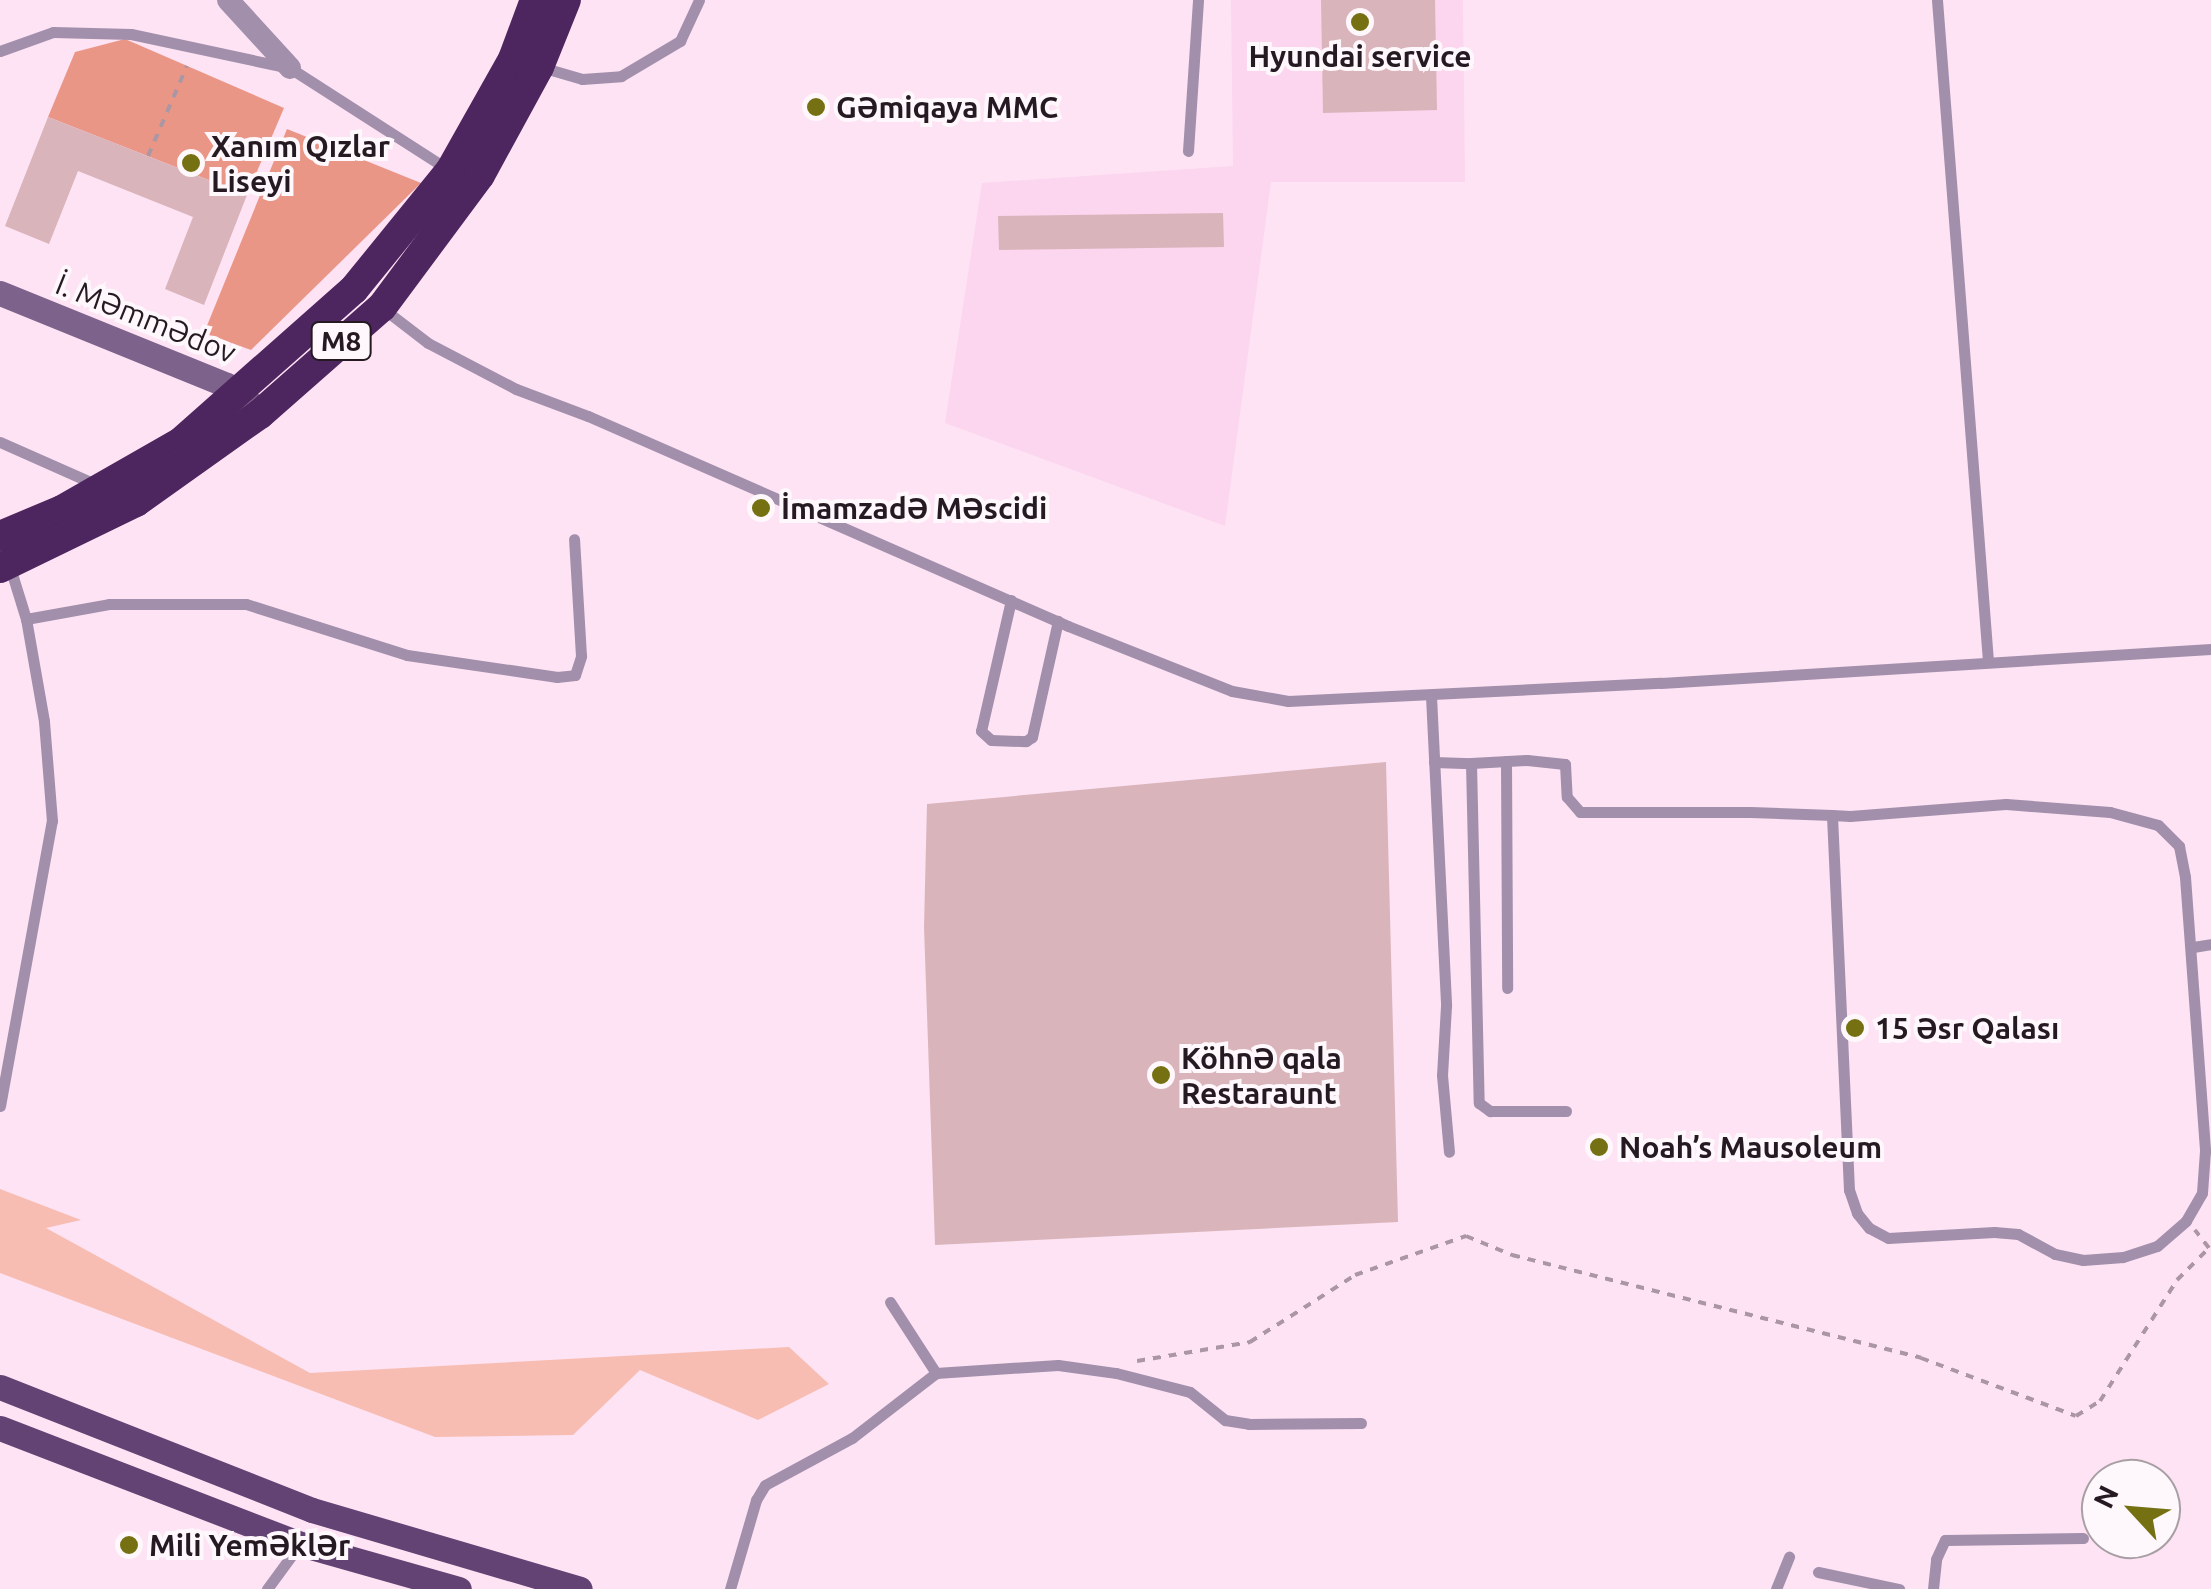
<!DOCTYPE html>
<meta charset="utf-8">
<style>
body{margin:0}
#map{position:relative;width:2211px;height:1589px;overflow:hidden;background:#fee3f4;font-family:Ubuntu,sans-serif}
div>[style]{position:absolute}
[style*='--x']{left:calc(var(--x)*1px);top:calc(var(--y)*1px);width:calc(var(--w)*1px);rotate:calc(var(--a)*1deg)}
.built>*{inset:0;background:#fcd5ee}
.green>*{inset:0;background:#f8bdb2}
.forest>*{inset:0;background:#ea9687}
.building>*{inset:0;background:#dab4bb}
.path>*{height:4px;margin-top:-2px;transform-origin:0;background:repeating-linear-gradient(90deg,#ab96a4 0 8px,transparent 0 16px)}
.lane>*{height:11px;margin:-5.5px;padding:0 5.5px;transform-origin:5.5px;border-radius:5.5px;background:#a28fab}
.street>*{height:22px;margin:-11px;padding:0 11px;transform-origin:11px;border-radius:11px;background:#a28fab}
.secondary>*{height:25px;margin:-12.5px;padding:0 12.5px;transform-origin:12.5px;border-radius:12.5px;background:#7d628b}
.primary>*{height:25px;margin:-12.5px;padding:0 12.5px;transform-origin:12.5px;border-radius:12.5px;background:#634274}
.highway>*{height:30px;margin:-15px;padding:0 15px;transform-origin:15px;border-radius:15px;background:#4d255f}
.dots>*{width:28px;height:28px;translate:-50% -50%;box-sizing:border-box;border:5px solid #fef7fb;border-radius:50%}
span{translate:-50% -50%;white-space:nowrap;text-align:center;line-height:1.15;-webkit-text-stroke:8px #fef7fb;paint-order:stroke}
.shield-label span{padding:2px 8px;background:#fef7fb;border:2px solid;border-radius:8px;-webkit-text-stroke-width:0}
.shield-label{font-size:28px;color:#251a21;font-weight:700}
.poi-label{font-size:30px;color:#251a21;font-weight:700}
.left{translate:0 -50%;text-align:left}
.street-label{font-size:30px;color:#251a21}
.north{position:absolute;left:2081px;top:1459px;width:100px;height:100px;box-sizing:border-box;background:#fef7fb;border:2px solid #a79fa4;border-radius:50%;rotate:296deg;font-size:28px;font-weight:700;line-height:40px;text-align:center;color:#251a21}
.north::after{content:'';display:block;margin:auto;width:35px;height:45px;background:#757113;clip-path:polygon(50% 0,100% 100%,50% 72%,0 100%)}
</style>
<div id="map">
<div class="built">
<div style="clip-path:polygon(1231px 0,1463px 0,1465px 182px,1271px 182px,1225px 526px,945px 423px,982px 183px,1233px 166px)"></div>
</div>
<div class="green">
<div style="clip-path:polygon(0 1189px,81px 1220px,46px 1228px,310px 1373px,789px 1347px,829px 1384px,758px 1420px,640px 1370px,573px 1435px,435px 1437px,0 1273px)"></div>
</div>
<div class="forest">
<div style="clip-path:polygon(125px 39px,284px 108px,247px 195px,48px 117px,75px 52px)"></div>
<div style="clip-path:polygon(287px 129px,421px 183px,251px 350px,204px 333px)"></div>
</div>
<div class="building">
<div style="clip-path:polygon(1321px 0,1435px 0,1437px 110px,1323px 113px)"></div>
<div style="clip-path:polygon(48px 117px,247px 195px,204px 305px,165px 289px,193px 217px,78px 171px,49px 244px,5px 226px)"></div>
<div style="clip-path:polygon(1223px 213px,1224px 247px,999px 250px,998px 216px)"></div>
<div style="clip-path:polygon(1386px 762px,1398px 1222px,935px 1245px,924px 927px,927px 804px)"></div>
</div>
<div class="path">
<div style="--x:148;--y:156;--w:98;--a:-66.6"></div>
<div style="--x:1137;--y:1361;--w:115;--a:-9.5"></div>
<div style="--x:1250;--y:1342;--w:125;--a:-32.5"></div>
<div style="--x:1355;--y:1275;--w:118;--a:-19.4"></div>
<div style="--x:1466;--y:1236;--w:50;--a:22.4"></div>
<div style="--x:1512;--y:1255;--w:422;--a:14.1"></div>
<div style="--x:1921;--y:1358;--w:165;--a:20.5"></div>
<div style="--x:2076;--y:1416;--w:28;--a:-32"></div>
<div style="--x:2100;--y:1401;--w:143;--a:-57.5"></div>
<div style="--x:2177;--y:1280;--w:45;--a:-45"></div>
<div style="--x:2209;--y:1248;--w:23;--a:-128"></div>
</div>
<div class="lane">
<div style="--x:1937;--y:0;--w:663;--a:85.59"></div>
<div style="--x:0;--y:51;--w:56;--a:-19.7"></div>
<div style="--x:53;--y:32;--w:78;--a:1.5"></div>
<div style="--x:131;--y:34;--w:163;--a:12.1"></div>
<div style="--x:290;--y:68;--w:189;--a:32.7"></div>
<div style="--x:541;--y:67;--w:43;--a:16.3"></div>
<div style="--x:582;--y:79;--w:39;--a:-4"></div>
<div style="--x:621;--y:76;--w:69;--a:-30.7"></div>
<div style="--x:680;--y:41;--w:45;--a:-65.1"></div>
<div style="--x:1188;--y:151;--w:151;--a:-86.2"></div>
<div style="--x:385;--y:310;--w:54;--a:37.5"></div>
<div style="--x:428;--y:343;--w:99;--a:27.6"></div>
<div style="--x:516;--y:389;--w:77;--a:20.6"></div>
<div style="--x:588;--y:416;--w:524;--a:23.63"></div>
<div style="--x:1068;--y:626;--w:176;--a:21.6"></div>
<div style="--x:1232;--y:691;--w:57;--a:10.1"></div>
<div style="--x:1288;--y:701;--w:373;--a:-2.8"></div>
<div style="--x:1661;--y:683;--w:551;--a:-3.54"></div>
<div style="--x:0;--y:442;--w:104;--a:23.9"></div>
<div style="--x:1011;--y:600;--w:134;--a:102.9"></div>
<div style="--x:981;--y:731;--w:13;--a:42"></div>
<div style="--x:991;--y:740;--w:35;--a:2"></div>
<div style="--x:1026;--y:741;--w:7;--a:-34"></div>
<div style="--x:1032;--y:737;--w:119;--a:-77.4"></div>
<div style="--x:26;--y:619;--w:84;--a:-10.2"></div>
<div style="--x:109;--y:604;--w:137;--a:0"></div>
<div style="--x:246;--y:604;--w:169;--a:17.6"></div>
<div style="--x:407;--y:655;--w:152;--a:8.3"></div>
<div style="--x:557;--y:677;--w:18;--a:-6"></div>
<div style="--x:575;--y:675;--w:20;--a:-72"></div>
<div style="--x:581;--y:656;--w:117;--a:-93.4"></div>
<div style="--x:1431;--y:696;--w:310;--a:87.2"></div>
<div style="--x:1446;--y:1006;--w:69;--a:93.3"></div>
<div style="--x:1442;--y:1075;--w:77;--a:84.8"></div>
<div style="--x:1506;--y:761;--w:227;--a:89.7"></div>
<div style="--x:1434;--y:762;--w:37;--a:2"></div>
<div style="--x:1471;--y:763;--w:340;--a:88.7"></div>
<div style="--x:1479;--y:1103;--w:14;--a:36"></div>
<div style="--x:1490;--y:1111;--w:76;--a:0"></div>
<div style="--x:1471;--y:763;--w:56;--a:-3.1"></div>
<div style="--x:1527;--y:760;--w:38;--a:6"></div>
<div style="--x:1565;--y:764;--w:33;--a:87"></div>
<div style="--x:1567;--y:797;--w:20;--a:49"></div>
<div style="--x:1580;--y:812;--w:170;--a:0"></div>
<div style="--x:1750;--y:812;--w:82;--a:2.1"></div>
<div style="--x:1832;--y:815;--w:18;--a:3"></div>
<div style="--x:1850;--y:816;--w:156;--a:-4.4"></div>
<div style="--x:2006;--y:804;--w:104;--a:4.4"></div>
<div style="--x:2110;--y:812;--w:50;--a:15.2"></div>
<div style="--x:2158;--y:825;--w:30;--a:45"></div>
<div style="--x:2179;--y:846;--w:32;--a:79"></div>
<div style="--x:2185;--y:877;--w:275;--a:85.8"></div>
<div style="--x:2205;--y:1151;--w:42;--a:94.1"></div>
<div style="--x:2202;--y:1193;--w:32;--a:120"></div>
<div style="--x:2186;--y:1221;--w:38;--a:139"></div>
<div style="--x:2157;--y:1246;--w:36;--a:162"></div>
<div style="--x:2123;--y:1257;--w:40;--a:175.7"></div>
<div style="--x:2083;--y:1260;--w:29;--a:-168"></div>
<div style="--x:2055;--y:1254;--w:42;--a:-151.6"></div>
<div style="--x:2018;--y:1234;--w:24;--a:-175"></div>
<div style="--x:1994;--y:1232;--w:106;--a:176.8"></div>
<div style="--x:1888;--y:1238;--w:21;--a:-152"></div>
<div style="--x:1869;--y:1228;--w:19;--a:-129"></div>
<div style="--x:1857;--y:1213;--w:24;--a:-109"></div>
<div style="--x:1849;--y:1190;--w:375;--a:-92.6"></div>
<div style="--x:2193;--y:947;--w:18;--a:-9"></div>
<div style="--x:0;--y:1106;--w:290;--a:-79.7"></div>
<div style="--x:52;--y:821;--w:100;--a:-94.6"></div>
<div style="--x:44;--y:721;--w:104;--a:-100"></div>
<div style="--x:26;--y:619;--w:58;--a:-107.2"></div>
<div style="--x:890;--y:1302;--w:85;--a:57.1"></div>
<div style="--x:1818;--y:1572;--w:83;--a:11.9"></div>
<div style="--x:267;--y:1589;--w:56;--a:-53.7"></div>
<div style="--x:730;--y:1589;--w:93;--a:-73.7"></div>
<div style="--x:756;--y:1500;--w:17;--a:-59"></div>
<div style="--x:765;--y:1485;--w:99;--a:-28.4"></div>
<div style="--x:852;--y:1438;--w:106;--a:-37.7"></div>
<div style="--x:936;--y:1373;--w:122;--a:-3.8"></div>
<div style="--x:1058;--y:1365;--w:59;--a:7.9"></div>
<div style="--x:1116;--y:1373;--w:76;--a:14.4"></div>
<div style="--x:1190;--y:1392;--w:45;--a:38.7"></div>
<div style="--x:1225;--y:1420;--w:24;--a:9"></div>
<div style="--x:1249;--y:1424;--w:112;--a:-0.5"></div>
<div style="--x:1776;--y:1589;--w:35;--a:-68"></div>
<div style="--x:1933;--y:1589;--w:30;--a:-84"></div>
<div style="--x:1936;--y:1559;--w:21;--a:-65"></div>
<div style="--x:1945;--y:1540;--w:138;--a:-0.8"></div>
</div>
<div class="street">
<div style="--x:228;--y:0;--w:92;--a:47.6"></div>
</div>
<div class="secondary">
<div style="--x:0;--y:293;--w:245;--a:22.1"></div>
<div style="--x:227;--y:385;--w:29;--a:38"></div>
</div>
<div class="primary">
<div style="--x:0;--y:1387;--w:335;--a:21.5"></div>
<div style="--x:312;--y:1510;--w:279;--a:16.4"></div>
<div style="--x:0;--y:1428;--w:322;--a:21.1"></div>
<div style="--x:300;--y:1544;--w:165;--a:15.8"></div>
</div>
<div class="highway">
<div style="--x:0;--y:536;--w:67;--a:-22.8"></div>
<div style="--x:62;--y:510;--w:137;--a:-29.7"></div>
<div style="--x:181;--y:442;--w:231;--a:-41.5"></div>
<div style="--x:354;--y:289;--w:152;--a:-50.9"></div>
<div style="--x:450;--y:171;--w:129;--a:-60.6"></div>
<div style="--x:513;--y:59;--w:63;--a:-69.6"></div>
<div style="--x:0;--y:568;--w:151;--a:-25.9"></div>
<div style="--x:136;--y:502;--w:152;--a:-35.4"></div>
<div style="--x:260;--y:414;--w:162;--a:-41.3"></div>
<div style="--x:382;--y:307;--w:164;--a:-53.4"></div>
<div style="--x:480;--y:175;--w:123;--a:-61.4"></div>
<div style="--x:539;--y:67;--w:72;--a:-68.1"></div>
</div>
<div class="dots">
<div style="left:1360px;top:22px;background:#757113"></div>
<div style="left:816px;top:107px;background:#757113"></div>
<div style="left:191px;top:163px;background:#757113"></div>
<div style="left:761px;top:508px;background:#757113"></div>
<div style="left:1855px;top:1028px;background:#757113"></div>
<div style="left:1161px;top:1075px;background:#757113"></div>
<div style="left:1599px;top:1147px;background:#757113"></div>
<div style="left:129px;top:1545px;background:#757113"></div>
</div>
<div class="shield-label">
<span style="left:341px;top:341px">M8</span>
</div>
<div class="poi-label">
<span style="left:1360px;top:56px">Hyundai service</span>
<span class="left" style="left:836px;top:107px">Gəmiqaya MMC</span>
<span class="left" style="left:211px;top:163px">Xanım Qızlar<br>Liseyi</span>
<span class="left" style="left:781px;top:508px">İmamzadə Məscidi</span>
<span class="left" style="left:1875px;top:1028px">15 əsr Qalası</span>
<span class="left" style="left:1181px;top:1075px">Köhnə qala<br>Restaraunt</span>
<span class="left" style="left:1619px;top:1147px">Noah’s Mausoleum</span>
<span class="left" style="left:149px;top:1545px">Mili Yeməklər</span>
</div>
<div class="street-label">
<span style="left:146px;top:318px;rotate:22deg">İ. Məmmədov</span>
</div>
<div class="north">N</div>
</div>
